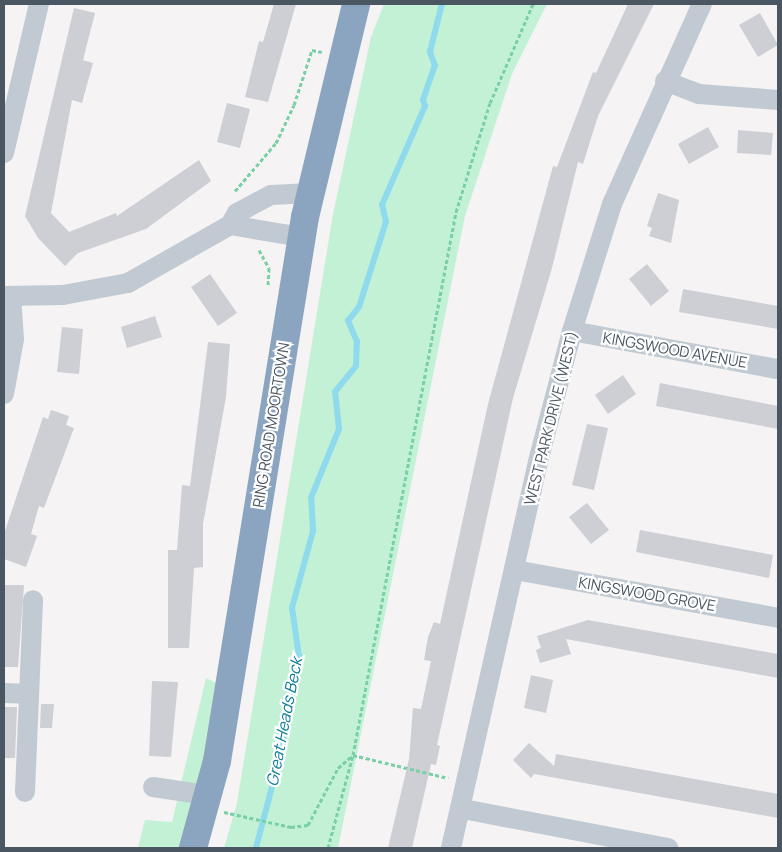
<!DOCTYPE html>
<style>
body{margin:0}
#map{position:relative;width:782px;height:852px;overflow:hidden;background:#f5f3f3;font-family:Manrope,sans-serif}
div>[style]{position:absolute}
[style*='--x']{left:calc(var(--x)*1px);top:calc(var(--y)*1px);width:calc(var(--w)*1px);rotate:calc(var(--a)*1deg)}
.green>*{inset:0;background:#c3f1d5}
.stream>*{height:5.5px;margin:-2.75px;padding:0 2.75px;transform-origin:2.75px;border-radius:2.75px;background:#90daee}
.building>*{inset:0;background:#cdcfd5}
.path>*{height:3px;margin-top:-1.5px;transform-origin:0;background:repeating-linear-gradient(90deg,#7ad0a6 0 4px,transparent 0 6.5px)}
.minor>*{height:20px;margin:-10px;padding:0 10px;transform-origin:10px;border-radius:10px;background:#c1cad2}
.highway>*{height:28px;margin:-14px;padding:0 14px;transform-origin:14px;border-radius:14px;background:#8ba5c1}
span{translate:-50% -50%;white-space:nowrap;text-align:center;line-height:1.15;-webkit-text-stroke:4.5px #fff;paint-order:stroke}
.street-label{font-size:15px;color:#4a5661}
.water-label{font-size:16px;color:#0c7c9b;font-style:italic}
.frame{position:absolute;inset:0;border:5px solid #4a5661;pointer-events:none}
</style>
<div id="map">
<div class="green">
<div style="clip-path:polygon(384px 4px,547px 4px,512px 74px,465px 216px,338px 848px,224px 848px,237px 803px,333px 214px,371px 37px)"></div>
<div style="clip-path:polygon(206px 678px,218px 684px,208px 746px,181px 848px,138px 848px,145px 820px,172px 822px)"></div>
</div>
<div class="stream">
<div style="--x:256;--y:848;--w:98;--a:-75.3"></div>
<div style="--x:281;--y:753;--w:98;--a:-79.4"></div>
<div style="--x:299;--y:657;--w:49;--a:-98.1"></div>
<div style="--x:292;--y:608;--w:80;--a:-74.7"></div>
<div style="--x:313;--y:531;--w:33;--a:-93"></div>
<div style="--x:311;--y:498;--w:74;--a:-67.9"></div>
<div style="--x:339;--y:429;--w:37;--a:-96"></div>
<div style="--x:335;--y:392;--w:33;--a:-51"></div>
<div style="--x:356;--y:366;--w:24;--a:-88"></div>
<div style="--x:357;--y:342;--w:23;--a:-113"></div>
<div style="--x:348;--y:321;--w:18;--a:-52"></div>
<div style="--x:359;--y:307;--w:89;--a:-72.4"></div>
<div style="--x:386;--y:222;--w:17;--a:-103"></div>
<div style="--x:382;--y:205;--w:108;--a:-66.5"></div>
<div style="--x:425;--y:106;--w:6;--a:-108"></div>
<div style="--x:423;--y:100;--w:36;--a:-71"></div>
<div style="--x:435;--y:66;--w:15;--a:-110"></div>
<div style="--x:430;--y:52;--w:49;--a:-76"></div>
</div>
<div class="building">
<div style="clip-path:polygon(274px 4px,296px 4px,268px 102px,245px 97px,259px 41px,263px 42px)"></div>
<div style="clip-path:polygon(628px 4px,654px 4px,598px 116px,583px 164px,578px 162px,552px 268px,513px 398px,437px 745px,440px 746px,436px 765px,431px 764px,412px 848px,388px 848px,409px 759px,413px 708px,421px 709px,431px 661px,424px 660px,428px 637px,434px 622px,440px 624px,488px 404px,553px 166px,557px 167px,593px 72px,596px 73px)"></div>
<div style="clip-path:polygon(74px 8px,95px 13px,83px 60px,93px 63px,82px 103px,72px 100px,51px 213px,69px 232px,116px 213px,117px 216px,199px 160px,211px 181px,146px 229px,78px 253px,65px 266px,38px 238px,25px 216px)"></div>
<div style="clip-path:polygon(760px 13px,778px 45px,758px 57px,739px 25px)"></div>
<div style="clip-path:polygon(227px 103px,250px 109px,240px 148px,217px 142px)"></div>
<div style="clip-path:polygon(708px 127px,719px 147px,689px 164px,678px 144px)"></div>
<div style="clip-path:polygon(738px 130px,773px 133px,771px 155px,737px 153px)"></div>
<div style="clip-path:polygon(658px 193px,679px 200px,671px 243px,649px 236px,652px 228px,647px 226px)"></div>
<div style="clip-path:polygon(647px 264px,669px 291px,651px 306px,629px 279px)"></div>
<div style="clip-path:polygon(210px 274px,237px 313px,218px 326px,191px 287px)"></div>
<div style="clip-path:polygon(683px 289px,778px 306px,778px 329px,679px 312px)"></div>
<div style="clip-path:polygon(155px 316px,162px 337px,127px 348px,121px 327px)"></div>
<div style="clip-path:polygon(62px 327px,83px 329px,79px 374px,57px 372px)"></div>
<div style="clip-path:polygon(208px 342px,230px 344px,226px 397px,203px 524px,203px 567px,194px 568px,189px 648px,168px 648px,168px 550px,177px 550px,182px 485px,190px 486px)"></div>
<div style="clip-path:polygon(623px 375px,636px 394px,608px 414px,595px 395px)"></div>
<div style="clip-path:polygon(660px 383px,778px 406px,778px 429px,656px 406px)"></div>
<div style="clip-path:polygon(51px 410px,69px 416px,66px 425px,74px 428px,44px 508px,39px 506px,31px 534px,37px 536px,26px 567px,4px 559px,4px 534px,43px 417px,48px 419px)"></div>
<div style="clip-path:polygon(587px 424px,608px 428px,594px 490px,572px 485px)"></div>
<div style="clip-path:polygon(587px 503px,609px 530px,591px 544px,569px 517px)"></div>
<div style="clip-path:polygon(640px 530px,773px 555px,769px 578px,636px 552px)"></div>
<div style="clip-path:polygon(4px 585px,24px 585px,18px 667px,4px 667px)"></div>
<div style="clip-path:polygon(588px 620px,778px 654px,778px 678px,566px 639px,571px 654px,540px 663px,536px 650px,541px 648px,537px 636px)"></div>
<div style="clip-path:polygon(531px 675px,553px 680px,546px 713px,524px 708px)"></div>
<div style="clip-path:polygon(152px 681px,178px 682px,171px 757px,149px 756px)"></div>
<div style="clip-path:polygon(41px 704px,54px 704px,52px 728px,40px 728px)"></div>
<div style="clip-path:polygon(4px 707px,17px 707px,15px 758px,4px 758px)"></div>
<div style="clip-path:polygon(529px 743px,554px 766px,556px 754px,778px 794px,778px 818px,534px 774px,531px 778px,513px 760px)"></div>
</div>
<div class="path">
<div style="--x:235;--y:191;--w:63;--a:-49.5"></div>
<div style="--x:276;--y:143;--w:42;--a:-64.7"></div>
<div style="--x:294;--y:105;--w:58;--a:-71.9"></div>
<div style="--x:312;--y:50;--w:10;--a:11"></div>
<div style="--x:259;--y:250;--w:21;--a:61"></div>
<div style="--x:269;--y:268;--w:17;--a:93"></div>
<div style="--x:224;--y:812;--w:69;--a:12.6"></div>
<div style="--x:291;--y:827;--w:17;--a:-7"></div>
<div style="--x:308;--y:825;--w:64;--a:-62.2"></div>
<div style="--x:338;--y:768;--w:20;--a:-41"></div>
<div style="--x:353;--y:755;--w:98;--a:13.6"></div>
<div style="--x:328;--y:848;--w:96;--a:-75"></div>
<div style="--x:353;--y:755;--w:553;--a:-79.26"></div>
<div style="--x:456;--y:212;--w:114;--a:-72.7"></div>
<div style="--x:490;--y:103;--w:108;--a:-66.5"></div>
</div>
<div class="minor">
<div style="--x:665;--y:81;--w:36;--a:21"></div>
<div style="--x:699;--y:94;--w:79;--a:4.3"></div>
<div style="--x:4;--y:153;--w:153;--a:-76.8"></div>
<div style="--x:230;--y:225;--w:73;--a:9.5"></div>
<div style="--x:4;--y:296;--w:59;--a:-1"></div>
<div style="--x:63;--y:295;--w:66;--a:-10.5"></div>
<div style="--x:128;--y:283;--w:117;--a:-29.6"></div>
<div style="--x:230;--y:225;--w:14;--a:-60"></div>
<div style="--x:237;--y:213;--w:38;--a:-28"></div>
<div style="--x:271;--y:195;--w:40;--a:-2.9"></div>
<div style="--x:572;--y:331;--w:209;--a:10.5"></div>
<div style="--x:4;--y:394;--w:56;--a:-79.7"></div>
<div style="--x:14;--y:339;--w:43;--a:-94"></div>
<div style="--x:515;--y:570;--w:267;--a:10.3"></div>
<div style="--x:4;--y:693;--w:25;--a:2"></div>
<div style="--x:153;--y:787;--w:55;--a:8.4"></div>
<div style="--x:25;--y:792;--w:192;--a:-87.6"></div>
<div style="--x:463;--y:809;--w:209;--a:10.8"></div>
<div style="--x:451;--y:848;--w:404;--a:-77.3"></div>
<div style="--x:540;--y:454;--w:127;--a:-75.4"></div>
<div style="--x:572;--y:331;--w:133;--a:-72.5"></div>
<div style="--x:612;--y:204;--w:219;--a:-65.8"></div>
</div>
<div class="highway">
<div style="--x:193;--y:848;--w:90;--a:-74.6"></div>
<div style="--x:217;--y:761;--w:551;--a:-80.81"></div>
<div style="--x:305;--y:217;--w:219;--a:-76.5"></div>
</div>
<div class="street-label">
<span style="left:675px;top:350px;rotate:10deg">KINGSWOOD AVENUE</span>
<span style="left:551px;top:418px;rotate:-76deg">WEST PARK DRIVE (WEST)</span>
<span style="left:271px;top:425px;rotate:-81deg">RING ROAD MOORTOWN</span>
<span style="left:647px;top:594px;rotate:10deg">KINGSWOOD GROVE</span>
</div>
<div class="water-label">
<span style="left:284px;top:722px;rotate:-79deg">Great Heads Beck</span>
</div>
<div class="frame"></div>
</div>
